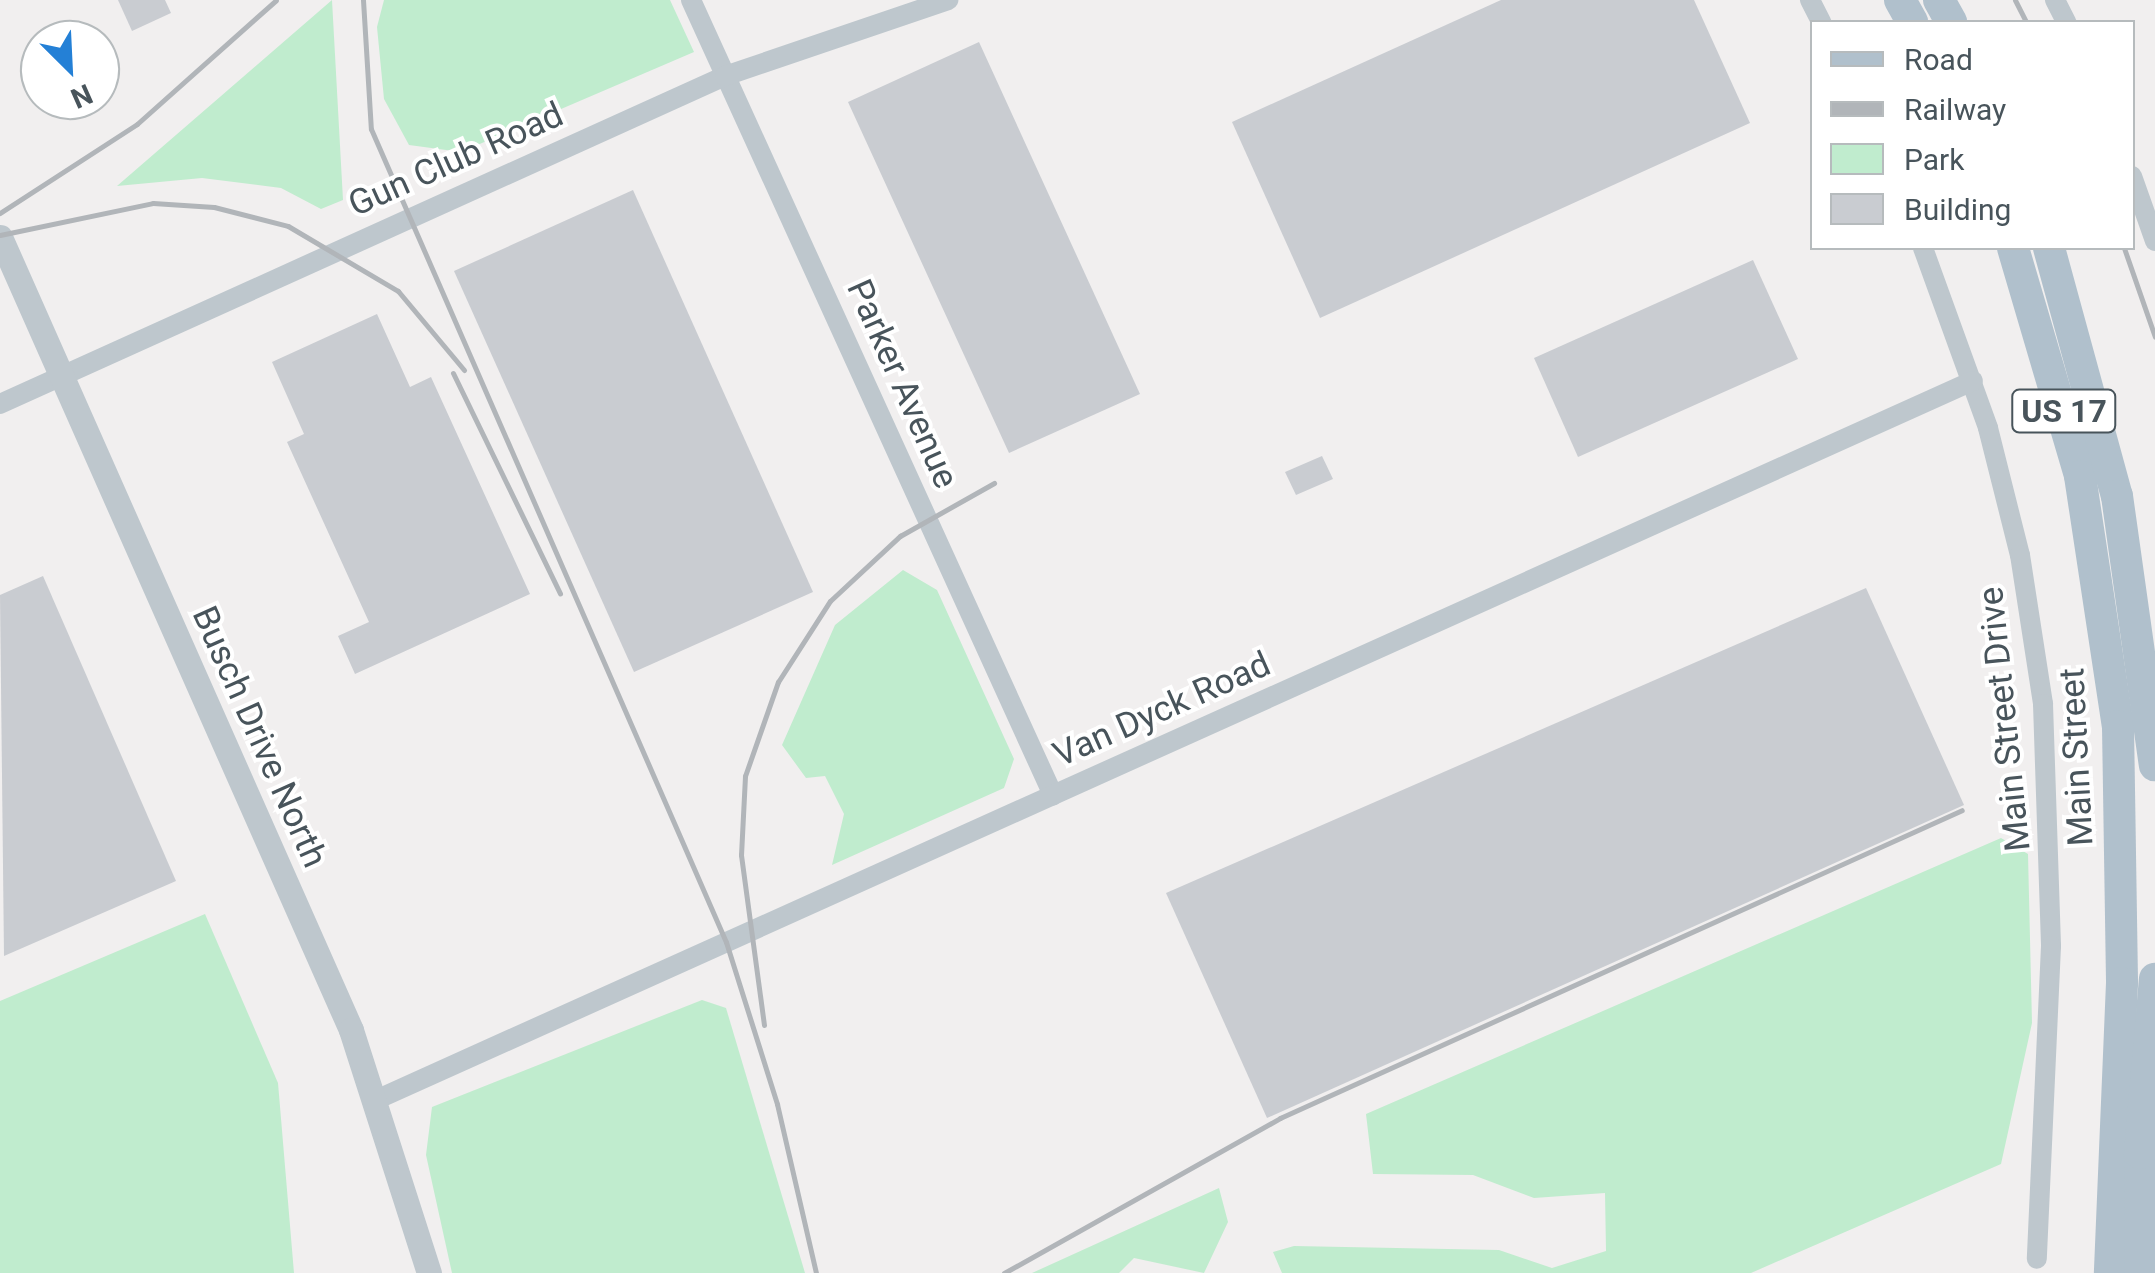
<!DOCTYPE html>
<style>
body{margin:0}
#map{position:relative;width:2155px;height:1273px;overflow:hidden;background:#f1efef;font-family:Roboto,sans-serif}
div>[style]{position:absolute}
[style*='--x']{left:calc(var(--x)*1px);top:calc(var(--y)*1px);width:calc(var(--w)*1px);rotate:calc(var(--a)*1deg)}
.green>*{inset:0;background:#c0ecce}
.building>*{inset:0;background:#c9ccd1}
.minor>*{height:20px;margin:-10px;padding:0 10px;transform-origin:10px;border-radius:10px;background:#bec7cd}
.tertiary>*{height:25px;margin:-12.5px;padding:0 12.5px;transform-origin:12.5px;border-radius:12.5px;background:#bec7cd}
.primary>*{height:32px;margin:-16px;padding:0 16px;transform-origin:16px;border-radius:16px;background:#b0c0cc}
.rail>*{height:5px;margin:-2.5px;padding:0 2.5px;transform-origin:2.5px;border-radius:2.5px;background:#b1b5b9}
span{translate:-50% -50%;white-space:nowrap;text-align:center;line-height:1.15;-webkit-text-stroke:8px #fff;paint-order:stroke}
.shield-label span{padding:2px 8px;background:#fff;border:2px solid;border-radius:8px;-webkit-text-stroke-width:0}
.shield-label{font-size:32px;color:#48545b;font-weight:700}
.street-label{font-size:35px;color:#48545b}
.legend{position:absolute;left:1810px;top:20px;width:325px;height:230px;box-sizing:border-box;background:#fff;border:2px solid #b6bbbd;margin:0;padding:12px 18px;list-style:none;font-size:30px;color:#48545b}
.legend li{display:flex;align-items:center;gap:20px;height:50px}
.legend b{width:50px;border:2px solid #b6bbbd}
.north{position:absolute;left:20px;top:20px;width:100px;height:100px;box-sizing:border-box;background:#fff;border:2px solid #b6bbbd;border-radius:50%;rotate:156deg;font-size:28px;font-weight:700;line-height:40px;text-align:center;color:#48545b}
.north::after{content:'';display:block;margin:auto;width:35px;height:45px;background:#2480d6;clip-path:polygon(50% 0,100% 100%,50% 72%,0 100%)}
</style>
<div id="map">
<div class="green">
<div style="clip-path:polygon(332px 0,343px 200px,321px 209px,281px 188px,202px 178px,117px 186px)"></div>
<div style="clip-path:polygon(384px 0,670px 0,694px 52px,461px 152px,409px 145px,384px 99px,377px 27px)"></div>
<div style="clip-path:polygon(903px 570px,937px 590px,1014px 759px,1004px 788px,832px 865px,844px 814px,825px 776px,806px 778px,782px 745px,835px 625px)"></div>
<div style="clip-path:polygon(2001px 838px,2028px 854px,2032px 1023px,2001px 1164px,1751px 1273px,1282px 1273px,1273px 1252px,1294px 1246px,1499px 1250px,1552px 1268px,1606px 1251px,1605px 1193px,1534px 1198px,1473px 1175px,1373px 1174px,1366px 1114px)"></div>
<div style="clip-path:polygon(205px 914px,278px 1083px,294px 1273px,0 1273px,0 1001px)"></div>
<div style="clip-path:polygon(702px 1000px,726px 1008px,805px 1273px,452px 1273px,426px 1155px,432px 1107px)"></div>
<div style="clip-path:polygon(1219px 1188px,1228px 1222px,1204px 1273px,1134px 1258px,1119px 1273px,1032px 1273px)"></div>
</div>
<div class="building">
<div style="clip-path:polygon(118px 0,165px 0,171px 13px,132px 31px)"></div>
<div style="clip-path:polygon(1501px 0,1694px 0,1750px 123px,1320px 318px,1232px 122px)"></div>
<div style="clip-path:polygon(979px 42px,1140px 394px,1009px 453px,848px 102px)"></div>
<div style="clip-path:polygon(633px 190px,813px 592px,634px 672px,454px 271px)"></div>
<div style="clip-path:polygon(1753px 260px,1798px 359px,1578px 457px,1534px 358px)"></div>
<div style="clip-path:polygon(377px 314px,410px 387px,431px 377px,530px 594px,355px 674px,338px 636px,369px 622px,287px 442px,304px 434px,272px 362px)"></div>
<div style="clip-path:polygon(1322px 456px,1333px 479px,1296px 495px,1285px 472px)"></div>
<div style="clip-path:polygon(43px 576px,176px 881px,4px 956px,0 595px)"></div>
<div style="clip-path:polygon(1866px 588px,1964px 805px,1267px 1118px,1166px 893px)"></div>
</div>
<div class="minor">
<div style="--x:691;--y:0;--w:874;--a:65.52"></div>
<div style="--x:1810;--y:0;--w:25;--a:63"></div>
<div style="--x:2055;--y:0;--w:25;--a:63"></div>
<div style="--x:2132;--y:176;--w:69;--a:70.5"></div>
<div style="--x:1923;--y:248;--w:191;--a:70.1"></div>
<div style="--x:1988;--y:428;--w:131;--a:75.9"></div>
<div style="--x:2020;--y:555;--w:151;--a:81.2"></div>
<div style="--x:2043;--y:704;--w:242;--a:88.1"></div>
<div style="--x:2051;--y:946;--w:313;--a:92.6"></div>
<div style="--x:0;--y:404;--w:796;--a:-24.34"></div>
<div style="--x:725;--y:76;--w:236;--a:-18.8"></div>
<div style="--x:378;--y:1099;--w:1749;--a:-24.24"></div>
</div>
<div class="tertiary">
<div style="--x:0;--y:237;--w:867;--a:66.12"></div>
<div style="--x:351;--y:1030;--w:255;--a:72.2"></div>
</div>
<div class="primary">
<div style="--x:1900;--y:0;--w:25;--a:61"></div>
<div style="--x:1939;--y:0;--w:25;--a:61"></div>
<div style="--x:2013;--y:248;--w:238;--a:73.6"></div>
<div style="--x:2080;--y:476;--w:253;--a:81.4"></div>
<div style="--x:2118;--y:726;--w:257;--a:89.1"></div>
<div style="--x:2122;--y:983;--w:290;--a:92.4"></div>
<div style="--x:2049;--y:248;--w:257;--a:74.7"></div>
<div style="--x:2117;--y:496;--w:272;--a:82"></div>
<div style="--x:2141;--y:1273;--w:120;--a:-90.5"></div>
<div style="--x:2140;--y:1153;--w:175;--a:-85.1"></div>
</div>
<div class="rail">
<div style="--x:363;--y:0;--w:129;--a:86.5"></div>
<div style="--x:371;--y:129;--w:887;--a:66.41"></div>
<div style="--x:726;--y:942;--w:170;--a:72.5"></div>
<div style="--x:777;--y:1104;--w:173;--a:77"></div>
<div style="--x:2015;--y:0;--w:25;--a:63"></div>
<div style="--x:0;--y:213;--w:163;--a:-33"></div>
<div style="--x:137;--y:124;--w:186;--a:-41.7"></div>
<div style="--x:0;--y:235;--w:156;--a:-11.8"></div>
<div style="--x:153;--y:203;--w:61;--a:3.8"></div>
<div style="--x:214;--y:207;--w:76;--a:14.4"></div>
<div style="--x:288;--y:226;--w:128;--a:30.6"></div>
<div style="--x:398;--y:291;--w:103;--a:50.1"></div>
<div style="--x:2124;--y:248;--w:94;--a:70.8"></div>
<div style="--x:453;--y:373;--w:245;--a:64.1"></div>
<div style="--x:764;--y:1025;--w:172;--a:-97.7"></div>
<div style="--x:741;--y:855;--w:79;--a:-87.1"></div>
<div style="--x:745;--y:776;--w:100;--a:-70.7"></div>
<div style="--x:778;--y:682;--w:96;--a:-57.3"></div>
<div style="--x:830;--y:601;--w:96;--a:-42.9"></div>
<div style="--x:900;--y:536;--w:108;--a:-29.4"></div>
<div style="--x:1004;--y:1273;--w:317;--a:-29.3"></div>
<div style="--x:1280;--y:1118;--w:748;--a:-24.3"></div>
</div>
<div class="shield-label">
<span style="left:2064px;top:411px">US 17</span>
</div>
<div class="street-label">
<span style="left:456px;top:160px;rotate:-24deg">Gun Club Road</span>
<span style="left:902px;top:384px;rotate:66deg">Parker Avenue</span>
<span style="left:1162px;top:710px;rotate:-24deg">Van Dyck Road</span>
<span style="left:2005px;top:719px;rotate:-96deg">Main Street Drive</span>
<span style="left:259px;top:737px;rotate:66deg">Busch Drive North</span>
<span style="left:2077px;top:757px;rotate:-93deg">Main Street</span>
</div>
<ul class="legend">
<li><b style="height:12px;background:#b0c0cc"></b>Road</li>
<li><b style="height:12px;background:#b1b5b9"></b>Railway</li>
<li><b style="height:28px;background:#c0ecce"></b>Park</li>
<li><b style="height:28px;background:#c9ccd1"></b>Building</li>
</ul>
<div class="north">N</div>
</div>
